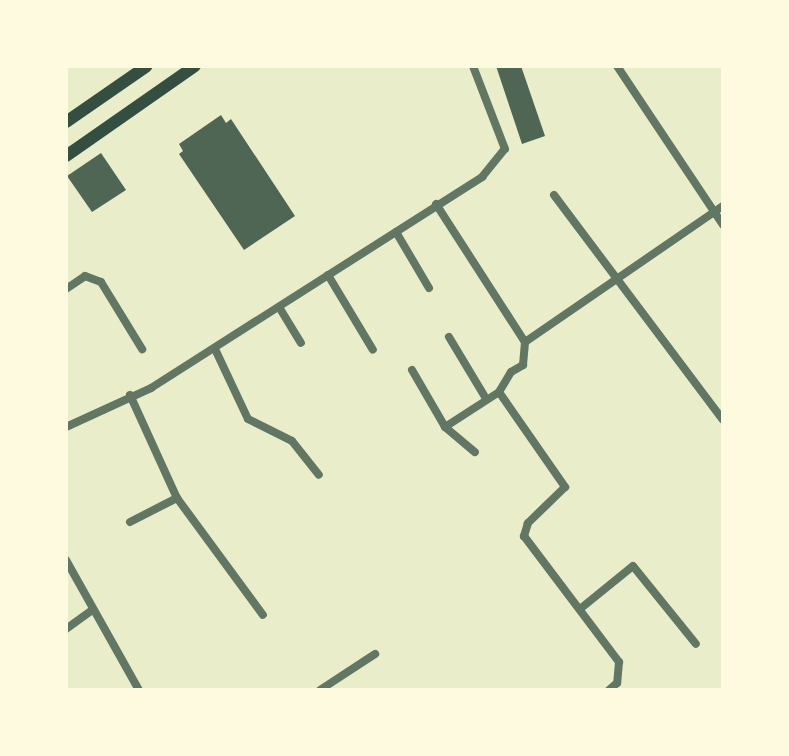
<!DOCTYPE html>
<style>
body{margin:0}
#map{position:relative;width:789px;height:756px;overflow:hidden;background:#e9edc9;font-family:Roboto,sans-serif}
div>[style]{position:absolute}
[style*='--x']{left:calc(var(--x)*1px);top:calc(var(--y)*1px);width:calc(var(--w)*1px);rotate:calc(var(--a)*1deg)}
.building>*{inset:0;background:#4f6655}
.minor>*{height:8px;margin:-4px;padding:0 4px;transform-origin:4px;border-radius:4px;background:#617663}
.primary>*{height:12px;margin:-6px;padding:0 6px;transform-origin:6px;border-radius:6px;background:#344e41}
span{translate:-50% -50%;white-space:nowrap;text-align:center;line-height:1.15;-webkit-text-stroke:8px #fefae0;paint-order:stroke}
.frame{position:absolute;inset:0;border:68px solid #fefae0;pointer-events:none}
</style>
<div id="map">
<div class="building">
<div style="clip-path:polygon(496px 66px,521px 66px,545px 136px,522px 144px)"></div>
<div style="clip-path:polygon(221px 115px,226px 123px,231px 119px,295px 216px,244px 250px,179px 154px,183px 151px,179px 144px)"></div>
<div style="clip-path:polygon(101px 153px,126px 190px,92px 212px,67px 176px)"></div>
</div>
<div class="minor">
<div style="--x:617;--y:66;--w:191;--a:56.3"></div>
<div style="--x:554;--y:195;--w:281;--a:53.1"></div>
<div style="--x:436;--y:204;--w:164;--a:57.2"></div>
<div style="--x:396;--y:232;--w:65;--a:59.5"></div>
<div style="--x:328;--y:275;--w:87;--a:59"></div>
<div style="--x:66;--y:289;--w:23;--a:-34"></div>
<div style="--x:85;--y:276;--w:17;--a:21"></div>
<div style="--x:101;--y:282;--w:79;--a:58.5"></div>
<div style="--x:279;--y:307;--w:42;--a:58.6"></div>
<div style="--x:449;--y:337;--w:70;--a:59"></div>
<div style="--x:525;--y:342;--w:240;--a:-34.5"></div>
<div style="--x:215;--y:349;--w:77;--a:64.8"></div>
<div style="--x:248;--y:419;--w:49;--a:26.6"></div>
<div style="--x:292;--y:441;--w:43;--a:51.5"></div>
<div style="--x:412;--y:370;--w:66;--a:59.9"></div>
<div style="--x:445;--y:427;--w:39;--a:40"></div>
<div style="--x:499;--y:392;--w:116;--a:55.2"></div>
<div style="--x:565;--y:487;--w:52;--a:135.8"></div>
<div style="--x:528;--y:523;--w:14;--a:107"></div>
<div style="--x:524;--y:536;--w:158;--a:53"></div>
<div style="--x:619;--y:662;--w:21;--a:95"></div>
<div style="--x:617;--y:683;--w:11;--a:139"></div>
<div style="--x:130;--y:395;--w:113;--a:65.5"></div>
<div style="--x:177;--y:498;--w:145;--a:53.7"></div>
<div style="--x:66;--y:427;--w:94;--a:-24.6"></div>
<div style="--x:151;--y:388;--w:393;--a:-32.5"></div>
<div style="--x:482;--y:177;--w:36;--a:-51"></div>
<div style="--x:505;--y:149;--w:89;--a:-111.1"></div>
<div style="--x:445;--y:427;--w:64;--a:-32.9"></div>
<div style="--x:499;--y:392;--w:23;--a:-59"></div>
<div style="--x:511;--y:372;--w:14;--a:-30"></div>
<div style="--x:523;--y:365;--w:23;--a:-85"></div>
<div style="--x:130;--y:522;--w:53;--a:-27.1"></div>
<div style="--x:66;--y:560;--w:149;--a:60.7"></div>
<div style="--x:580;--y:609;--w:68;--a:-39.1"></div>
<div style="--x:633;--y:566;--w:100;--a:51.1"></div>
<div style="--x:66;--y:629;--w:32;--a:-36"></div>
<div style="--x:320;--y:690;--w:66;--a:-33.2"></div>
</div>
<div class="primary">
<div style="--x:66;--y:122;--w:98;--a:-34.7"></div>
<div style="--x:66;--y:156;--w:157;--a:-34.9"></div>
</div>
<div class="frame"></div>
</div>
